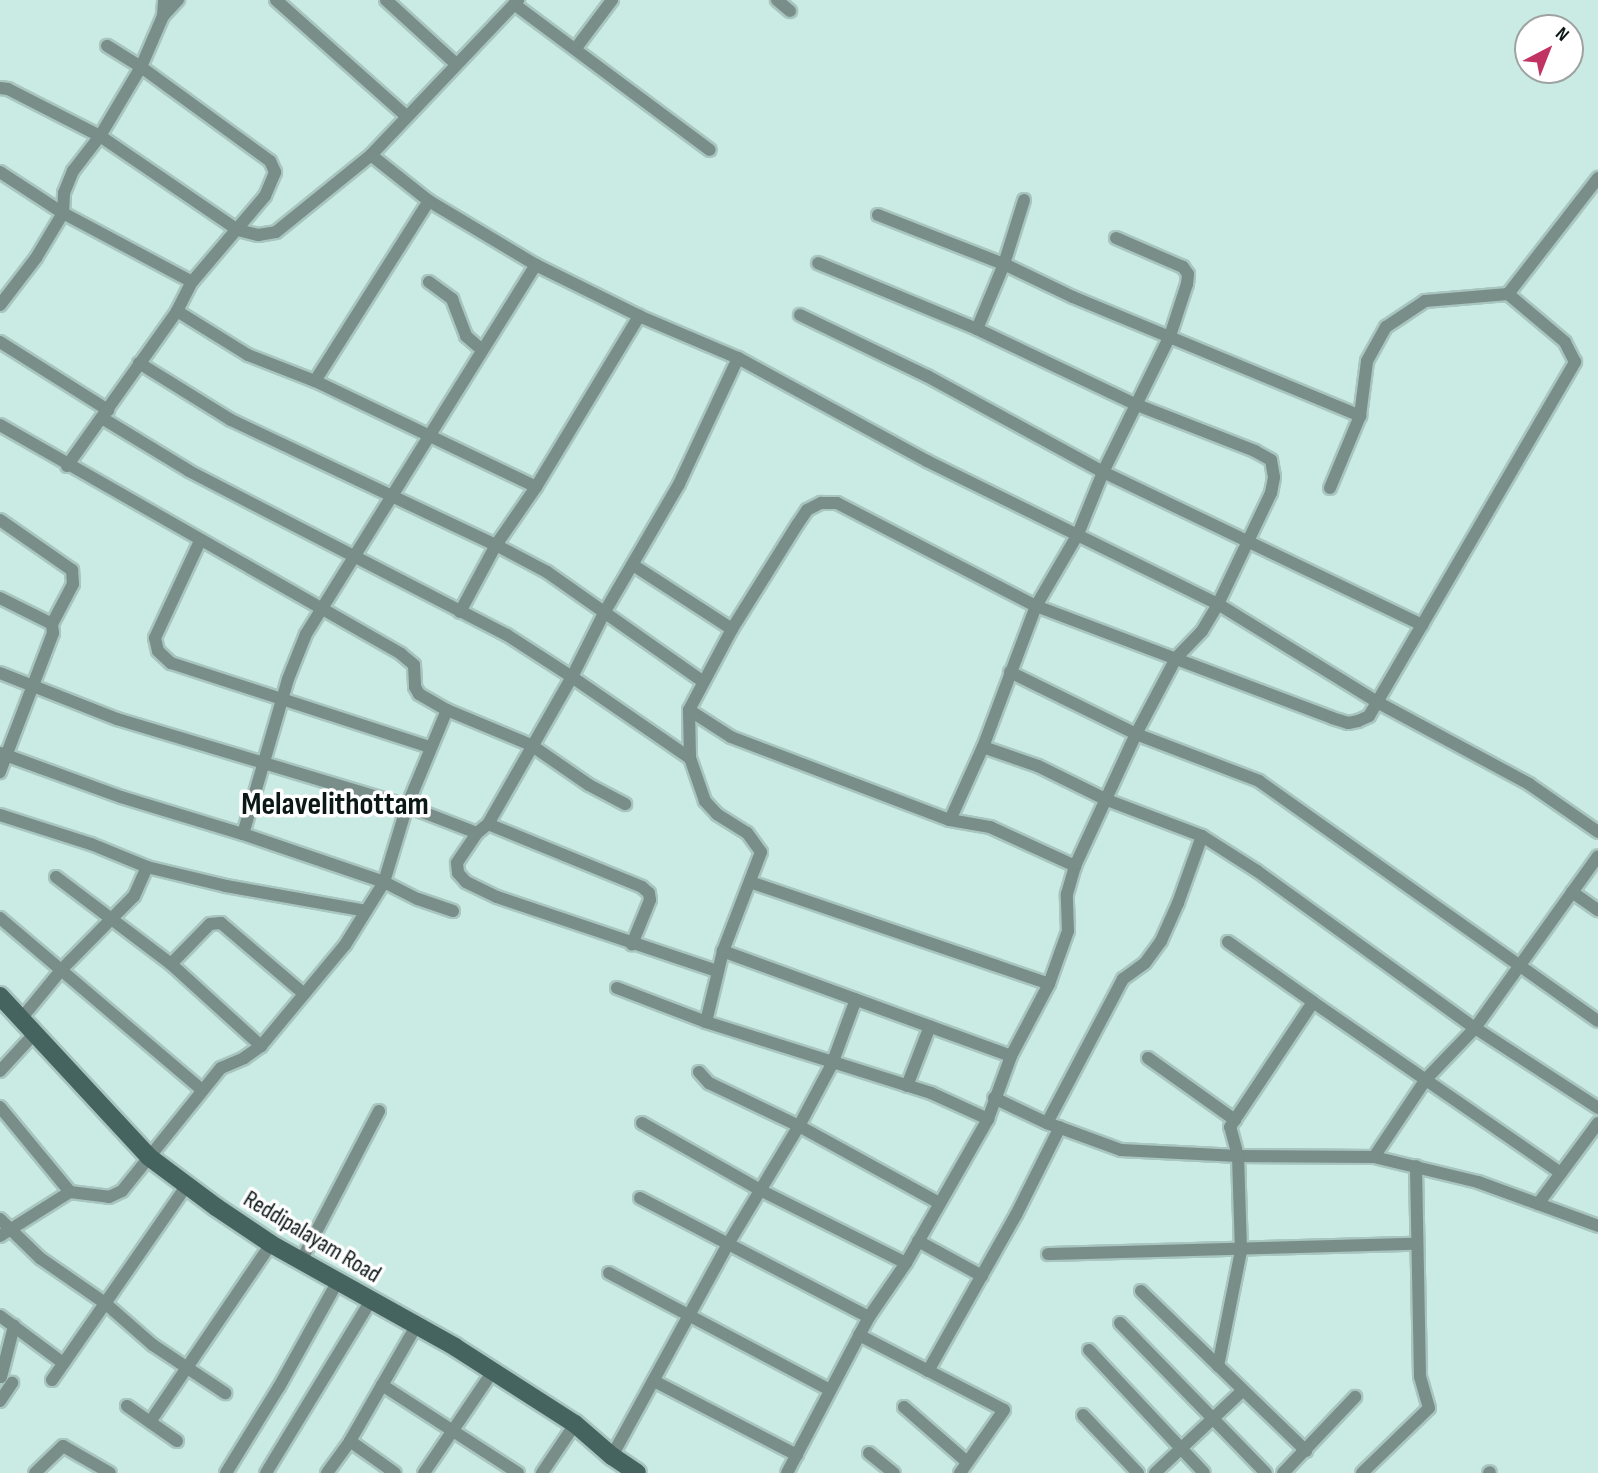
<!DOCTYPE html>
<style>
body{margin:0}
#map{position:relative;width:1598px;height:1473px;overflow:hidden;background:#caebe4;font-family:"Sofia Sans Condensed",sans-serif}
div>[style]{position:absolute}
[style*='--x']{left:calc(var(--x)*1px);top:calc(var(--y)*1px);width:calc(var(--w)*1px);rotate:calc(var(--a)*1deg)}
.roads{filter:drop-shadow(2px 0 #a8c5bf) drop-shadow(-2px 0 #a8c5bf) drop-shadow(0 2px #a8c5bf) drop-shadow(0 -2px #a8c5bf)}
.minor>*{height:12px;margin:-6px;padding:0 6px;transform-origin:6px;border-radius:6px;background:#798d89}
.secondary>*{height:18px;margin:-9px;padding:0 9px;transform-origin:9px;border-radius:9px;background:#46645f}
span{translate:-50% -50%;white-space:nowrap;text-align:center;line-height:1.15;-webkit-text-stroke:7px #fff;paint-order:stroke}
.street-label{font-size:24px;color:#0c1816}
.district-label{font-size:32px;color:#0c1816;font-weight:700}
.north{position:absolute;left:1514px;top:14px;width:70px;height:70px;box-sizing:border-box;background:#fff;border:2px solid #9ea3a2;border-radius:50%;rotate:42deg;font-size:19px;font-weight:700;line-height:28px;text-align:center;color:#0c1816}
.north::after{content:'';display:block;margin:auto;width:24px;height:32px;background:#c13363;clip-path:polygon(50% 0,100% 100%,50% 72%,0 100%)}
</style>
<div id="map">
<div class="roads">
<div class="minor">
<div style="--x:276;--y:0;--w:174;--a:41.7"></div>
<div style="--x:386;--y:0;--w:93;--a:42.4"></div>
<div style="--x:777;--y:0;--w:17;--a:40"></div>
<div style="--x:514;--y:4;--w:244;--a:36.7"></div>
<div style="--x:163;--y:16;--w:22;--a:-47"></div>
<div style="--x:576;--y:48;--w:60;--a:-53.1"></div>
<div style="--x:0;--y:88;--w:8;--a:7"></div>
<div style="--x:8;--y:89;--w:103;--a:27.1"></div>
<div style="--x:100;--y:136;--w:167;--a:34.3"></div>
<div style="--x:238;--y:230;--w:21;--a:14"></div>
<div style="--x:258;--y:235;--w:18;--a:-9"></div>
<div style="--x:276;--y:232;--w:122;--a:-39"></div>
<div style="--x:371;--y:155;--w:214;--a:-46.5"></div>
<div style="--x:371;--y:155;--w:74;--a:38.4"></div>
<div style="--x:429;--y:201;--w:125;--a:30.9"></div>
<div style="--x:0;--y:172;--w:75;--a:33.1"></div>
<div style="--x:63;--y:213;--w:146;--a:28.1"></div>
<div style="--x:878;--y:215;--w:135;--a:21.3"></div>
<div style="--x:1004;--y:264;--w:76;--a:25.6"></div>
<div style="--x:1073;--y:297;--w:311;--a:22.5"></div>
<div style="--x:429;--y:282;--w:29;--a:36"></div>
<div style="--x:452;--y:299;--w:40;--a:69"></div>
<div style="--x:466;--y:336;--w:21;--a:41"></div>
<div style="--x:0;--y:305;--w:59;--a:-52.5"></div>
<div style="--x:36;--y:258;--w:52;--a:-59"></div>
<div style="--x:63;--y:213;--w:20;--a:-87"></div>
<div style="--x:64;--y:193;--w:24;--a:-68"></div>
<div style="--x:73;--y:171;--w:44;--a:-52.4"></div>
<div style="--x:100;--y:136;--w:80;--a:-59.3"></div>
<div style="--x:141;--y:67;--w:56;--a:-66.7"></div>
<div style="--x:163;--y:16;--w:16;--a:-86"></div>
<div style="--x:177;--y:311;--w:84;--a:31.8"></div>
<div style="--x:248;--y:355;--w:72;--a:21.2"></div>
<div style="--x:315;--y:381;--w:245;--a:25.6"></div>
<div style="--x:800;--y:315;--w:141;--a:25.7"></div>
<div style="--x:927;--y:376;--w:200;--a:28.6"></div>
<div style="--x:1103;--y:472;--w:354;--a:25.6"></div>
<div style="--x:977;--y:329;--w:70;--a:-67.4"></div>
<div style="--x:1004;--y:264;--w:67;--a:-72.6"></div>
<div style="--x:0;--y:342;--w:128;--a:32.2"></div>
<div style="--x:139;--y:363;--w:108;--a:31.8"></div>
<div style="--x:231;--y:420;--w:293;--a:25.3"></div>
<div style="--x:496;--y:545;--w:58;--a:27.9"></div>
<div style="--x:547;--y:572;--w:189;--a:35.1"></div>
<div style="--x:315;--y:381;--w:213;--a:-57.7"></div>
<div style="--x:102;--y:418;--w:102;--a:31.3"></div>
<div style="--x:189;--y:471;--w:358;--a:27.3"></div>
<div style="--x:507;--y:635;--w:77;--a:32.9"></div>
<div style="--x:572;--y:677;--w:72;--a:-63.4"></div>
<div style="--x:604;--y:613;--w:149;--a:-59.8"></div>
<div style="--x:679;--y:484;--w:139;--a:-64.9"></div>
<div style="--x:0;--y:425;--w:462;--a:29.7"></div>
<div style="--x:401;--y:654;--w:17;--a:40"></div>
<div style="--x:414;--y:665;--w:22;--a:87"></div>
<div style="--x:415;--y:687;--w:8;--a:60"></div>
<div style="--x:419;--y:694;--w:32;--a:30"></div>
<div style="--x:67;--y:466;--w:190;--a:-54.6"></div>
<div style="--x:177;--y:311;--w:33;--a:-63"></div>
<div style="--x:192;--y:282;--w:113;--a:-49.7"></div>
<div style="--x:265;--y:196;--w:26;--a:-67"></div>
<div style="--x:275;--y:172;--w:12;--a:-114"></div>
<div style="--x:270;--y:161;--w:160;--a:-143.9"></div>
<div style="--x:141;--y:67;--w:40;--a:-148"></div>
<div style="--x:1330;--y:488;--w:78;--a:-67.4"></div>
<div style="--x:1360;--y:416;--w:55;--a:-82.7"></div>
<div style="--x:1367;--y:361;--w:39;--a:-61"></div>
<div style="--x:1386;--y:327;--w:47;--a:-33.7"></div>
<div style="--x:1425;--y:301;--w:83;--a:-4.8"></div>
<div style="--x:0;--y:520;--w:88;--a:34.8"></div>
<div style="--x:72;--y:570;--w:14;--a:86"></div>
<div style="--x:73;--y:584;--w:45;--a:117.7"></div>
<div style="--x:200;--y:541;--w:107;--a:114.9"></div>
<div style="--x:155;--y:638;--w:13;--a:77"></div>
<div style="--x:158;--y:651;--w:18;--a:43"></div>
<div style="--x:171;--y:663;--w:271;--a:18"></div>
<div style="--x:633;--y:565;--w:118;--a:32.9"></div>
<div style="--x:0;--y:598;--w:58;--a:26.6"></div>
<div style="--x:52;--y:624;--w:9;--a:84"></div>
<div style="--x:53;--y:633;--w:149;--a:110.9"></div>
<div style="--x:460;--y:612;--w:76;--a:-61.8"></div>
<div style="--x:496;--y:545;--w:70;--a:-55.4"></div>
<div style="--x:536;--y:487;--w:200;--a:-58.9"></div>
<div style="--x:1010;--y:672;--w:140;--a:26.2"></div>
<div style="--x:1136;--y:734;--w:132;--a:20.9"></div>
<div style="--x:1259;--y:781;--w:415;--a:35.3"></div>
<div style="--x:0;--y:673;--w:126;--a:21.5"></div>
<div style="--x:117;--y:719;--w:303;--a:16.7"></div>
<div style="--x:407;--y:806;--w:75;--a:21.1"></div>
<div style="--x:477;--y:833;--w:14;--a:-39"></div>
<div style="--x:488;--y:824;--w:166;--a:22.2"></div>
<div style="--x:642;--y:887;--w:9;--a:41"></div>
<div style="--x:649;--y:893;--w:7;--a:82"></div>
<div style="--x:650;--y:900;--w:48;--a:112.2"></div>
<div style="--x:689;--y:710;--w:50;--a:32.7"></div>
<div style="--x:731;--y:737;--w:234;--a:20.8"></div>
<div style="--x:950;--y:820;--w:41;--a:9.9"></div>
<div style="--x:990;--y:827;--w:94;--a:24.6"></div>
<div style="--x:983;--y:747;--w:58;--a:19.1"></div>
<div style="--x:1038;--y:766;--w:77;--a:26.2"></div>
<div style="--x:1107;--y:800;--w:102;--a:20.8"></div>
<div style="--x:1202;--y:836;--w:65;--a:32.5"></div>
<div style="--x:1257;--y:871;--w:269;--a:35.8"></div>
<div style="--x:1475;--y:1028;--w:147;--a:33"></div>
<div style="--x:0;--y:753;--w:129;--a:20"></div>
<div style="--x:121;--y:797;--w:127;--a:16.9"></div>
<div style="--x:243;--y:834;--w:149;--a:18.8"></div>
<div style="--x:384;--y:882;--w:38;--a:27"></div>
<div style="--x:418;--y:899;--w:37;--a:19"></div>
<div style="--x:0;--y:815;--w:96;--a:17.7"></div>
<div style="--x:91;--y:844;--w:61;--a:22.3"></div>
<div style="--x:147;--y:867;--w:32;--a:114"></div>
<div style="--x:134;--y:896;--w:103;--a:134.6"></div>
<div style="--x:62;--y:969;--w:65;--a:129.4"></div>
<div style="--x:950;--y:820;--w:80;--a:-65.7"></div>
<div style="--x:983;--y:747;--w:151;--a:-69.4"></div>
<div style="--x:1036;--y:606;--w:83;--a:-59.7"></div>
<div style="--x:1078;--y:534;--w:67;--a:-68"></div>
<div style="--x:1103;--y:472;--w:152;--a:-63.8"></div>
<div style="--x:1170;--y:336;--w:55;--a:-71.9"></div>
<div style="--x:1187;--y:284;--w:10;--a:-84"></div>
<div style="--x:1188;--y:274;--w:9;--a:-126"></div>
<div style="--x:1183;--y:267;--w:73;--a:-156.6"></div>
<div style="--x:488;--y:824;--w:169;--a:-60.3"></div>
<div style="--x:572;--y:677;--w:143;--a:34.5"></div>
<div style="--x:477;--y:833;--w:36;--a:124"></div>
<div style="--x:457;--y:863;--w:10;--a:84"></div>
<div style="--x:458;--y:873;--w:12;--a:48"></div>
<div style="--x:466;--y:882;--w:34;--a:26"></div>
<div style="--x:497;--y:897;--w:232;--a:18.6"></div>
<div style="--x:243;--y:834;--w:161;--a:-73.8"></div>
<div style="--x:288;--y:679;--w:48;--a:-68.2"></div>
<div style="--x:306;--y:634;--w:435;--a:-58.1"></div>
<div style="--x:536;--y:265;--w:115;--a:26.3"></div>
<div style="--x:639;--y:316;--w:108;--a:23"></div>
<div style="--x:738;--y:358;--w:215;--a:28.6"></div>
<div style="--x:927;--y:461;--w:324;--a:26.2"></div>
<div style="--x:1218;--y:604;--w:187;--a:31.6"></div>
<div style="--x:1377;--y:702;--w:173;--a:28.3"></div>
<div style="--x:1529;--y:784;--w:84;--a:34.8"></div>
<div style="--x:147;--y:867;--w:81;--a:13.5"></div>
<div style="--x:226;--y:886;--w:142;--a:10.1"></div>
<div style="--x:56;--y:877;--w:144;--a:37.1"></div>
<div style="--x:171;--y:964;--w:122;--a:42.3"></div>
<div style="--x:750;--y:882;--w:316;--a:18.8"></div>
<div style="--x:1572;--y:892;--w:32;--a:35"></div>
<div style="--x:0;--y:918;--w:265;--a:40.4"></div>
<div style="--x:1228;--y:942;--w:104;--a:35.2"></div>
<div style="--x:723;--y:951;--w:73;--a:103.5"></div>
<div style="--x:706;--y:1022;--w:236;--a:17.5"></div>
<div style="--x:931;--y:1093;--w:63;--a:24.5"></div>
<div style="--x:171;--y:964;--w:56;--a:-45.7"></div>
<div style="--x:210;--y:924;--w:11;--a:-5"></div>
<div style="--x:221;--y:923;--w:109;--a:40.5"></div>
<div style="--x:617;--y:988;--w:95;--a:20.9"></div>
<div style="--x:1011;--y:1056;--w:307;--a:-160"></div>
<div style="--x:723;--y:951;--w:106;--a:-69"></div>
<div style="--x:761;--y:852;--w:24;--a:-126"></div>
<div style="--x:747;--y:833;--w:36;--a:-148"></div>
<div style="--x:717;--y:814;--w:18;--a:-133"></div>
<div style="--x:705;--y:801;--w:46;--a:-109.2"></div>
<div style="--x:690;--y:758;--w:48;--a:-91.2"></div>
<div style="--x:689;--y:710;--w:92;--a:-62"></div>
<div style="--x:732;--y:629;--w:123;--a:-58"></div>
<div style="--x:797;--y:525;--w:18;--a:-56"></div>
<div style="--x:807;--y:510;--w:16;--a:-27"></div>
<div style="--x:821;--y:503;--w:16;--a:0"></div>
<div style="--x:837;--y:503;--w:224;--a:27.4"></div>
<div style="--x:1036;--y:606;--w:316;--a:20.7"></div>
<div style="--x:1332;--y:718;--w:17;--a:17"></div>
<div style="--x:1348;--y:723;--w:10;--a:-11"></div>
<div style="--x:1358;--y:721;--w:12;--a:-24"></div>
<div style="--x:1369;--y:716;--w:410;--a:-59.8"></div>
<div style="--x:1575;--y:362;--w:22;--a:-117"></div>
<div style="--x:1565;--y:342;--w:75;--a:-139.9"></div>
<div style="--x:1508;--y:294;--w:147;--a:-52.2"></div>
<div style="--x:1148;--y:1058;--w:107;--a:35.5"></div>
<div style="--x:0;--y:1071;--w:50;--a:-47.4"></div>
<div style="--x:699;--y:1072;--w:15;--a:48"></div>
<div style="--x:709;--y:1083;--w:100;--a:25.5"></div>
<div style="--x:799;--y:1126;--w:160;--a:28.8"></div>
<div style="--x:907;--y:1086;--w:64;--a:-69"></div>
<div style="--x:994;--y:1098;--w:59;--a:25.3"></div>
<div style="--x:1047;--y:1123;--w:79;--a:20"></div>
<div style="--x:1121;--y:1150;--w:117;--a:2.9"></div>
<div style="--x:1238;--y:1156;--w:136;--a:0.4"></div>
<div style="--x:1374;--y:1157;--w:107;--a:13.5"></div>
<div style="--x:1478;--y:1182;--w:128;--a:20.1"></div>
<div style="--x:0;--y:1107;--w:110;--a:50.5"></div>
<div style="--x:70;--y:1192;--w:39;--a:7"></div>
<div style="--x:109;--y:1197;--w:14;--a:-25"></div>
<div style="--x:122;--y:1191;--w:158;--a:-51.2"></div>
<div style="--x:221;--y:1068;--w:25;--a:-23"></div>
<div style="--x:244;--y:1058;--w:21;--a:-35"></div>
<div style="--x:261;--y:1046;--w:131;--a:-50.3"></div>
<div style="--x:345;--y:945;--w:74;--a:-58.2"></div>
<div style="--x:384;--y:882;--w:79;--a:-73.2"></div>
<div style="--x:407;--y:806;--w:104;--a:-67.4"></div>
<div style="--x:447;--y:710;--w:91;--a:22.6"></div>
<div style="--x:531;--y:745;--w:70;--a:34.6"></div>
<div style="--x:589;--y:785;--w:41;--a:27.8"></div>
<div style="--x:642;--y:1123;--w:138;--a:29.5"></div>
<div style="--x:762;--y:1191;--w:161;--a:26.6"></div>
<div style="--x:1047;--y:1123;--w:163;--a:-62.2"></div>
<div style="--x:1123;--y:979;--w:27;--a:-36"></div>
<div style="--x:1145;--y:963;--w:27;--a:-54"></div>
<div style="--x:1161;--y:941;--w:42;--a:-65.9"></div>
<div style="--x:1178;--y:903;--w:71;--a:-70.3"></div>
<div style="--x:1374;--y:1157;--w:94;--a:-56.3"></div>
<div style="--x:1426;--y:1079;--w:71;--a:-46.1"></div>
<div style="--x:1475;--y:1028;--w:211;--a:-54.4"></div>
<div style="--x:640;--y:1198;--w:258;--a:27.5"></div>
<div style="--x:1538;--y:1204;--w:101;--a:-53.5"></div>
<div style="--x:0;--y:1219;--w:56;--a:44.3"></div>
<div style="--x:40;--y:1258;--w:79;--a:34.7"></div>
<div style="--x:105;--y:1303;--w:64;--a:41.2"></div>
<div style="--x:153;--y:1345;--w:87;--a:33.7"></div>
<div style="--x:0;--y:1236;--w:83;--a:-32.2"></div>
<div style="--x:918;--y:1241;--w:73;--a:28.7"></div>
<div style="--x:1048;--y:1254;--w:368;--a:-1.6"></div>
<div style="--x:301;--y:1261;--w:169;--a:-62.5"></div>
<div style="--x:609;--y:1273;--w:250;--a:27.9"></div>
<div style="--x:1141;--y:1291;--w:230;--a:44.1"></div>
<div style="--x:0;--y:1316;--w:79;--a:36.7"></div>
<div style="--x:1120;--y:1323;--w:209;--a:45.8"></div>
<div style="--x:859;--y:1335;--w:163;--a:27.3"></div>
<div style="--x:1004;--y:1410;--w:77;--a:124.9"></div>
<div style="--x:1089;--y:1350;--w:168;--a:46.9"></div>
<div style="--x:1218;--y:1366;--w:117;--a:-78.7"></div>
<div style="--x:1241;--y:1251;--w:95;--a:-91.8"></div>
<div style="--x:1238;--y:1156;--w:30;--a:-105"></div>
<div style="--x:1230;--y:1127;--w:150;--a:-56.4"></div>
<div style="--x:1313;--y:1002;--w:301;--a:34.6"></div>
<div style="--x:928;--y:1371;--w:179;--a:-60.6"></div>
<div style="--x:1016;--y:1215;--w:98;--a:-63.4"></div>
<div style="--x:1;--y:1377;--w:53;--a:-75.7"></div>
<div style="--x:52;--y:1380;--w:237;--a:-55.3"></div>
<div style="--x:654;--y:1381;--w:161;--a:27.4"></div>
<div style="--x:382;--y:1385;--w:162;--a:32.9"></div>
<div style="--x:0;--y:1401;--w:22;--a:-56"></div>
<div style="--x:127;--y:1406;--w:61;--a:35"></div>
<div style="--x:904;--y:1407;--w:84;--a:41.1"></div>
<div style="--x:1083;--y:1415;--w:80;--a:46.5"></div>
<div style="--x:150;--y:1422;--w:215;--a:-55.8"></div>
<div style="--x:350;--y:1441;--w:55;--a:35.4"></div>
<div style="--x:869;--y:1453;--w:32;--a:39"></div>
<div style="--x:612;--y:1456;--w:242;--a:-61.3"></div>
<div style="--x:728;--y:1244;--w:138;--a:-59"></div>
<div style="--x:799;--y:1126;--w:70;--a:-62"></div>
<div style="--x:832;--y:1064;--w:69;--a:-69.7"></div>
<div style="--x:35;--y:1473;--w:39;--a:-44"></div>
<div style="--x:63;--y:1446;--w:54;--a:29.9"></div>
<div style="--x:226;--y:1473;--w:101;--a:-58.4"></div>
<div style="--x:279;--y:1387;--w:119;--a:-60.9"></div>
<div style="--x:266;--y:1473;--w:202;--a:-58.7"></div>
<div style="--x:327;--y:1473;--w:39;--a:-54"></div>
<div style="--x:350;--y:1441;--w:133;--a:-60.1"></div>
<div style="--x:424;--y:1473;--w:123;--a:-55.9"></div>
<div style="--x:542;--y:1473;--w:59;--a:-56"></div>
<div style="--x:787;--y:1473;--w:176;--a:-62.3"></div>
<div style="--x:869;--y:1317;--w:65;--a:-55.6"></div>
<div style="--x:906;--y:1263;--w:166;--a:-60.3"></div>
<div style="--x:988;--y:1119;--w:67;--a:-69.9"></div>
<div style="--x:1011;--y:1056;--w:81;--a:-62.2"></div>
<div style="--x:1049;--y:984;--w:56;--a:-70.3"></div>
<div style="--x:1068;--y:931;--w:37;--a:-92"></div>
<div style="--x:1067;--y:894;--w:29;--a:-74"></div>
<div style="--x:1075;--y:866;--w:145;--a:-65.2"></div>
<div style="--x:1136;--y:734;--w:86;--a:-62.2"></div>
<div style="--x:1176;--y:658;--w:37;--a:-46"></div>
<div style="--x:1202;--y:631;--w:31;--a:-59"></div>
<div style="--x:1218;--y:604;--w:123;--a:-64.5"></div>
<div style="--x:1271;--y:493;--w:16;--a:-79"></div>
<div style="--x:1274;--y:477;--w:17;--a:-100"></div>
<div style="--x:1271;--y:460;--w:18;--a:-151"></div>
<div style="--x:1255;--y:451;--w:127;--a:-158.7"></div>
<div style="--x:1137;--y:405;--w:177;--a:-154.6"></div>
<div style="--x:977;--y:329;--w:172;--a:-157.5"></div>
<div style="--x:1155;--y:1473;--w:121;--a:-43.3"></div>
<div style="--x:1283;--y:1473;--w:105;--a:-46.5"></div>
<div style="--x:1362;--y:1473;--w:93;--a:-44.1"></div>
<div style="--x:1429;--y:1408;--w:33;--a:-106"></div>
<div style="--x:1420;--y:1376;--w:210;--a:-91.1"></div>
<div style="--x:1489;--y:1473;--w:1;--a:-45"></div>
</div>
<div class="secondary">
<div style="--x:0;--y:996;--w:219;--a:47.2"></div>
<div style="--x:149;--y:1157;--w:84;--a:36.7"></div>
<div style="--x:216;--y:1207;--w:66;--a:33.9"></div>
<div style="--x:271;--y:1244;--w:211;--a:29.2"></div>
<div style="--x:455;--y:1347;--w:143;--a:32.7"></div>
<div style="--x:575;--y:1424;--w:49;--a:40.9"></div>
<div style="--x:612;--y:1456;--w:30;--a:34"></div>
</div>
</div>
<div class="street-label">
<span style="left:312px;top:1237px;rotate:31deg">Reddipalayam Road</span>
</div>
<div class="district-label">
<span style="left:335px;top:805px">Melavelithottam</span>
</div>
<div class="north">N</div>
</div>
